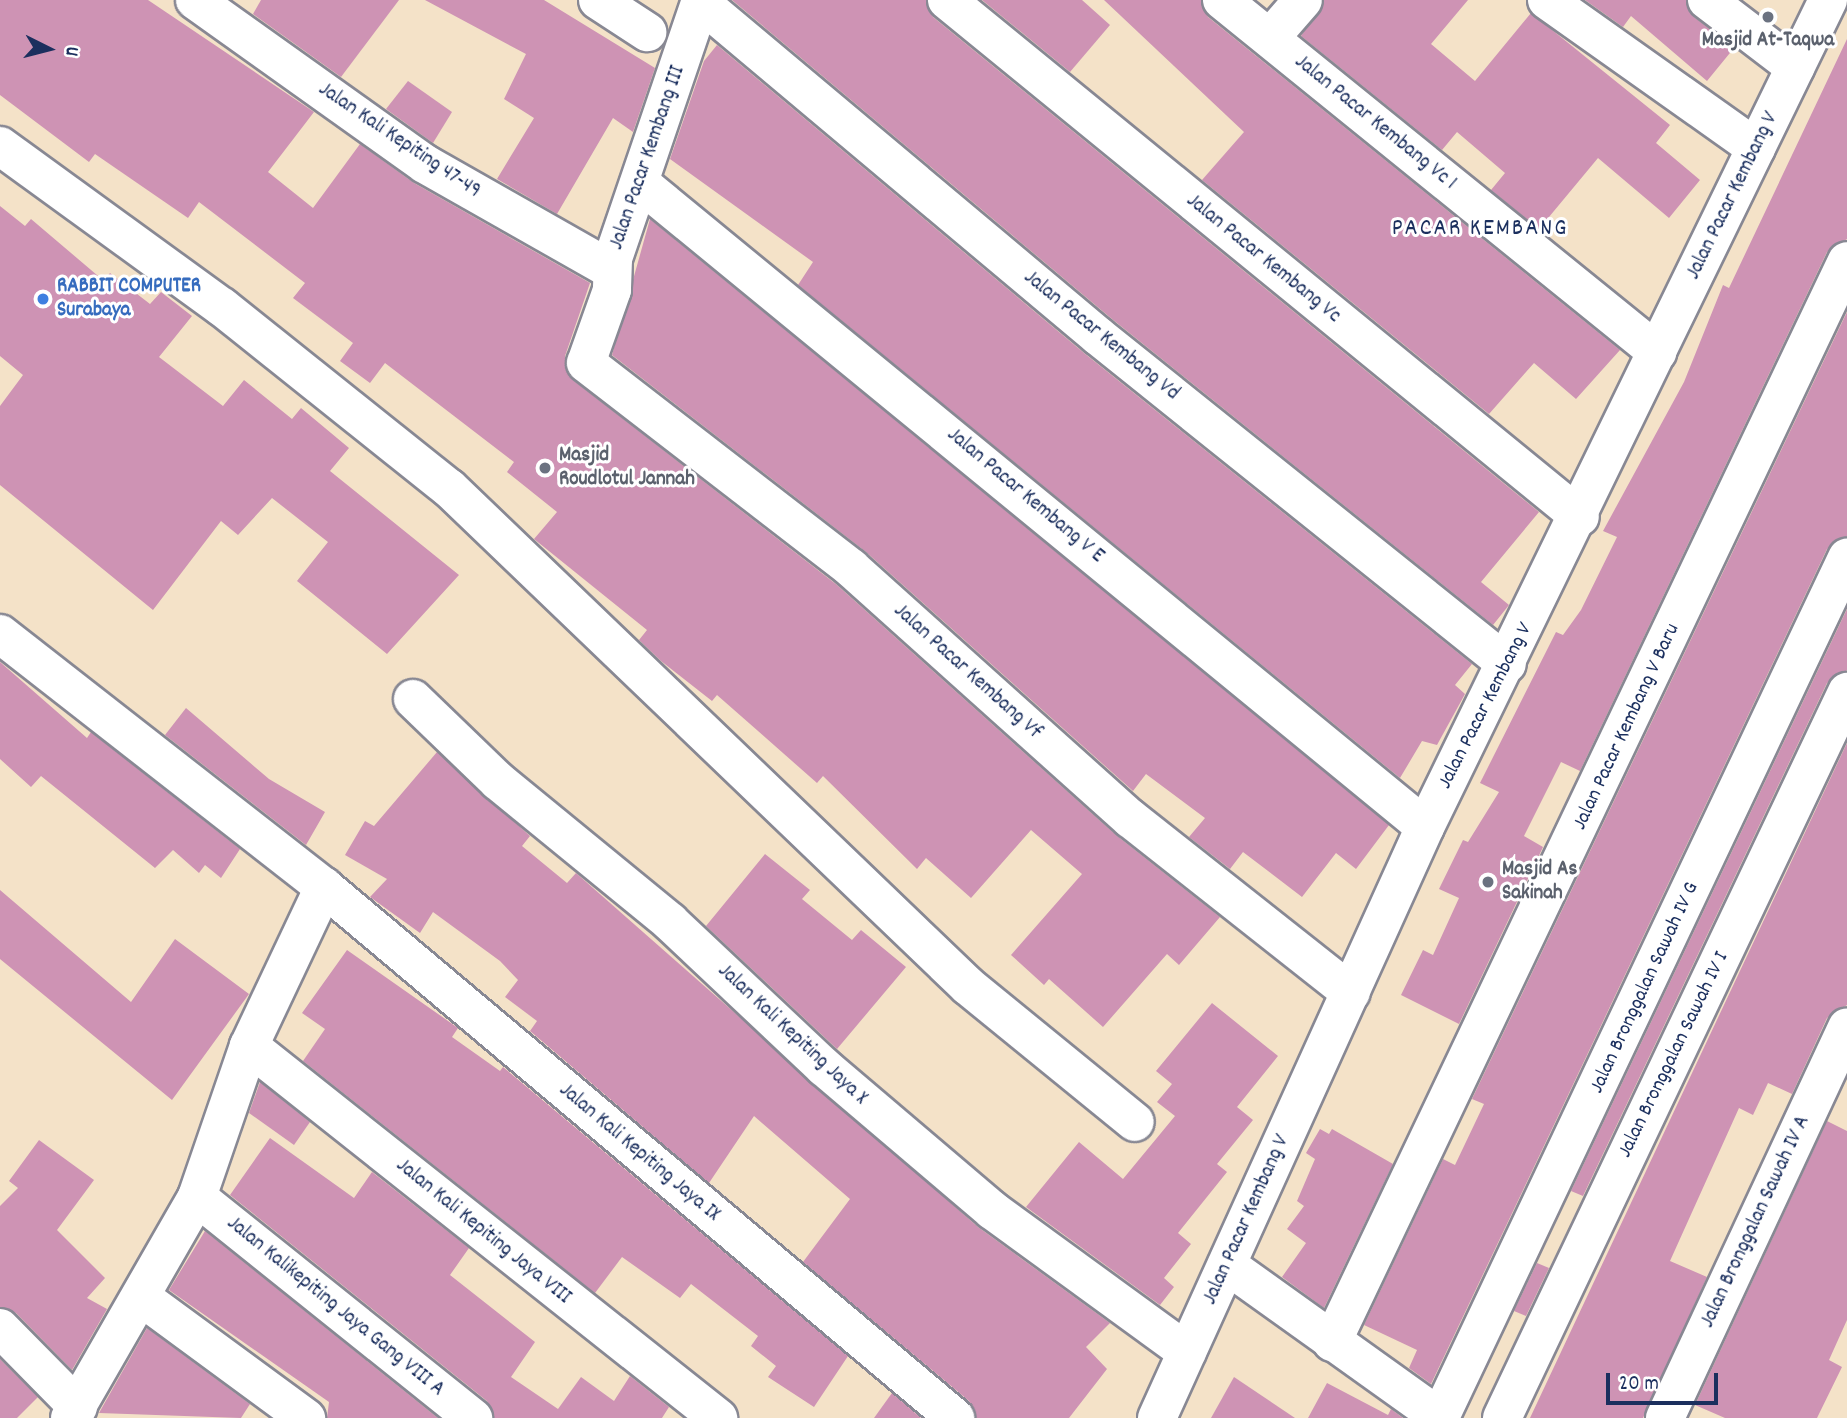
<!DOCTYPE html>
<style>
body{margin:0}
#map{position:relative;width:1847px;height:1418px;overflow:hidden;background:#f4e2c8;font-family:Dekko,sans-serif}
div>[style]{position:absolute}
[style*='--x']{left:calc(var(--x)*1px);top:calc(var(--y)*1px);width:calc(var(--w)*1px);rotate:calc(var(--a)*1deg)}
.building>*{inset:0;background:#ce93b4}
.roads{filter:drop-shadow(2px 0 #888893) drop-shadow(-2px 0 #888893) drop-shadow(0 2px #888893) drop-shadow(0 -2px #888893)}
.minor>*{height:38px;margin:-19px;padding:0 19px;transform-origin:19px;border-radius:19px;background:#fff}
.dots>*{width:19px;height:19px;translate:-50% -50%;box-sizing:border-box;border:4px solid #fff;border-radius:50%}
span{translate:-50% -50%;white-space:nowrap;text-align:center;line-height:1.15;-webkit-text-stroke:6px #fff;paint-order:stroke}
.worship-label{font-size:21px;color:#5b616d;font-weight:700}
.left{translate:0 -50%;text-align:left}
.street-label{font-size:21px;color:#1b2f5e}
.shop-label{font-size:21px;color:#366cbe;font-weight:700}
.quarter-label{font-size:24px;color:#1b2f5e;letter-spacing:2px}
.north{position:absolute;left:14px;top:14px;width:70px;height:70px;-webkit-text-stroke:5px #fff;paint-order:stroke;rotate:96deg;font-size:19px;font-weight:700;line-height:28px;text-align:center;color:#1b2f5e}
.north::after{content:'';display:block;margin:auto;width:24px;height:32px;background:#1b2f5e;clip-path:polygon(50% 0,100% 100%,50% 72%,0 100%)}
.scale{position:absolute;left:1606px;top:1373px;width:112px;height:32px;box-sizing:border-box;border:4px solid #1b2f5e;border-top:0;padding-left:9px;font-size:21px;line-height:24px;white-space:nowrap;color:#1b2f5e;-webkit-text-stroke:5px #fff;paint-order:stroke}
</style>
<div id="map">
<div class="building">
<div style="clip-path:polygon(0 0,148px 0,314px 112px,268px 172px,313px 208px,360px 144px,414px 183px,590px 283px,565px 356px,573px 380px,837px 585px,1116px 835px,1220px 917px,1179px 965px,1167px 954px,1103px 1027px,1049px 979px,1044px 985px,1011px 955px,1082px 874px,1031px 830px,971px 898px,926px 858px,917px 869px,823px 776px,817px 783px,717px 695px,712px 701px,661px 661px,639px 640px,647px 630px,534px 539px,557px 512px,507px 472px,514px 462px,385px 363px,370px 383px,340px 361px,353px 343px,293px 298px,305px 283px,199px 202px,188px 218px,95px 154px,89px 162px,0 95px)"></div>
<div style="clip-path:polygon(261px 0,399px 0,341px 77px,253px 14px)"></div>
<div style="clip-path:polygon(425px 0,544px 0,655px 68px,633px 132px,613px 118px,557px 214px,497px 179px,534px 118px,504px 99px,526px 54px)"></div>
<div style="clip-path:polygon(732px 0,926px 0,933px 17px,1539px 512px,1481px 582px,1509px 605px,1493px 625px,1112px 319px)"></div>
<div style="clip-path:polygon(982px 0,1082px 0,1110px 25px,1070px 72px)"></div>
<div style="clip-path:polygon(1104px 0,1201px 0,1208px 17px,1620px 350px,1576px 399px,1534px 363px,1489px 414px,1202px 180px,1244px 132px)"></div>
<div style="clip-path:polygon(1324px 0,1468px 0,1431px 44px,1475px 81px,1531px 13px,1670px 125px,1656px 143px,1700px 180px,1669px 218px,1598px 158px,1539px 229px,1491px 190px,1505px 173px,1457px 132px,1442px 150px,1301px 36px)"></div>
<div style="clip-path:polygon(1585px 0,1686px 0,1694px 17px,1734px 48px,1707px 81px,1631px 16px,1623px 27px)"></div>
<div style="clip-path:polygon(1847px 39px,1847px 239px,1827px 252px,1580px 771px,1561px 762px,1524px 836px,1543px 847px,1459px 1024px,1401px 995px,1423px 950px,1433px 955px,1459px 898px,1439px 889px,1463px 840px,1468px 842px,1499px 792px,1480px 783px,1556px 632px,1563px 635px,1581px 610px,1617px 537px,1603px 531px,1684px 382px,1723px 285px,1729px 288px)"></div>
<div style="clip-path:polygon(717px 45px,1084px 353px,1472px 664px,1455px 685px,1465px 694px,1437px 745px,1422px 741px,1400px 778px,798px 285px,813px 262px,670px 159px,704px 61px)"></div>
<div style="clip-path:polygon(408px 81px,452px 112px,433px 143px,386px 109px)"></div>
<div style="clip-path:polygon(0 206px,25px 226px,31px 219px,104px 281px,110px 273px,150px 304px,161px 292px,192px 316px,159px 357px,223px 406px,244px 380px,292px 419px,301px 408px,349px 448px,330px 471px,459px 575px,387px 654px,297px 581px,328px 542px,272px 498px,238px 535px,221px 521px,153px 610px,0 485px,0 406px,23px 375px,0 356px)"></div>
<div style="clip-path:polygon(650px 219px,1389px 825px,1356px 869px,1336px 853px,1302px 897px,1243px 852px,1230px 869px,1189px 837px,1205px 818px,1146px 774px,1133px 791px,866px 552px,612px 355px)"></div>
<div style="clip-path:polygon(1847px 312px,1847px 536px,1827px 549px,1431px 1384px,1409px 1368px,1417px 1350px,1364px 1325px,1443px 1159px,1455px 1165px,1484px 1104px,1472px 1099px)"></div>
<div style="clip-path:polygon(1847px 609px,1847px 670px,1827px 683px,1583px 1196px,1571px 1191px)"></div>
<div style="clip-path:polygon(0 662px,87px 738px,91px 732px,240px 849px,221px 878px,205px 865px,199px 873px,173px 850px,155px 868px,41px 776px,31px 787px,0 759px)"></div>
<div style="clip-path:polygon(186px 708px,269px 779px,325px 812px,306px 845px,165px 735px)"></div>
<div style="clip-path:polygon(1847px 743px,1847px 1005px,1827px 1018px,1792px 1094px,1768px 1083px,1753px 1115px,1739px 1108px,1670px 1261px,1707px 1277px,1643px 1418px,1530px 1418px)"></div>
<div style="clip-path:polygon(437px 752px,530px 836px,522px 846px,567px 883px,576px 873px,978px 1227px,1110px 1323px,1086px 1347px,1107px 1369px,1069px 1418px,976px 1418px,969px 1401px,803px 1262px,850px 1199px,754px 1116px,709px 1183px,530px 1031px,537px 1021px,505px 997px,518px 980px,500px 961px,433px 912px,420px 933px,370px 897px,387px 879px,345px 855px,365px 821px,374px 826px)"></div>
<div style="clip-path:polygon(765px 854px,810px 890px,802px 899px,852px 940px,861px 930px,906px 967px,837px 1049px,706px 926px)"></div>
<div style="clip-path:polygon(0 890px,131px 1002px,175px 939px,249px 994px,172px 1100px,0 959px)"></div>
<div style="clip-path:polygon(347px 950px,458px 1028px,452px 1037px,500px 1071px,503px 1067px,848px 1356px,814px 1407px,768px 1377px,776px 1366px,751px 1346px,758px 1336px,691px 1284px,680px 1298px,622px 1257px,595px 1293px,303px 1061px,325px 1029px,302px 1013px)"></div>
<div style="clip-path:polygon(1212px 1003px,1278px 1056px,1237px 1107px,1253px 1120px,1217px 1164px,1227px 1172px,1178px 1233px,1191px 1244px,1164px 1278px,1174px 1287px,1160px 1305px,1026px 1207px,1079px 1142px,1123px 1179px,1175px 1116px,1157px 1102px,1172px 1084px,1156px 1071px)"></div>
<div style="clip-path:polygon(260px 1082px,310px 1122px,294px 1145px,249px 1113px)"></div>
<div style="clip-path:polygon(1827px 1121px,1847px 1131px,1847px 1320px,1829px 1360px,1842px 1367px,1817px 1418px,1725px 1418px,1695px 1405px)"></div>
<div style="clip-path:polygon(1320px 1129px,1329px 1134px,1332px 1129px,1393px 1164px,1324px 1308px,1282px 1277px,1306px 1243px,1287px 1229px,1304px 1206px,1297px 1201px,1315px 1159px,1306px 1153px)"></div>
<div style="clip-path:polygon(270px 1138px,354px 1198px,372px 1172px,469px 1248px,450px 1275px,535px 1342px,511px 1377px,558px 1409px,581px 1377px,614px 1401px,630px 1376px,669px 1407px,662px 1418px,494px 1418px,487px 1401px,230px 1195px)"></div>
<div style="clip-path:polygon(39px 1140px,94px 1180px,57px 1230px,105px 1278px,87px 1298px,107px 1309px,72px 1370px,16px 1313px,0 1307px,0 1206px,18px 1188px,9px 1181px)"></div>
<div style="clip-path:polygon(205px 1231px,438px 1418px,327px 1418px,329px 1402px,169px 1290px)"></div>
<div style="clip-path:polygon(1537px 1263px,1549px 1268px,1526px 1316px,1514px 1311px)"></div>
<div style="clip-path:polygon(147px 1328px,250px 1404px,241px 1418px,99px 1413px)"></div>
<div style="clip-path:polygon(0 1359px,38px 1397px,17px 1418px,0 1418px)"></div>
<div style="clip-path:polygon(1234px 1377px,1295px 1418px,1211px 1418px)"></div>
<div style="clip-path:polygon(1327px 1383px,1388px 1415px,1391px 1409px,1403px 1418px,1308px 1418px)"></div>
<div style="clip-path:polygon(892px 1393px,921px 1418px,874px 1418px)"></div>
</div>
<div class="roads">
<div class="minor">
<div style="--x:195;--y:0;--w:282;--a:35.5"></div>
<div style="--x:425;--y:164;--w:213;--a:29.6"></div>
<div style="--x:598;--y:0;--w:59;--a:33.1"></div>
<div style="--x:701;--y:0;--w:274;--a:108.8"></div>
<div style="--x:613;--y:259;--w:31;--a:92"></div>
<div style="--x:612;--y:290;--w:77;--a:109.6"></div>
<div style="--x:586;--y:363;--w:335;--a:37.7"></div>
<div style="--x:851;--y:568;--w:376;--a:41.9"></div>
<div style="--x:1131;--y:819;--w:280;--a:38.3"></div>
<div style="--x:947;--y:0;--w:817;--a:39.24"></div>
<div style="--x:1222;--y:0;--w:560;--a:38.98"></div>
<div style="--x:1547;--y:0;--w:256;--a:35.3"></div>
<div style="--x:1707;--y:0;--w:111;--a:37.3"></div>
<div style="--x:700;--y:2;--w:520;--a:40"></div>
<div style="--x:1098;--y:336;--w:524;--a:38.73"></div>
<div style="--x:1270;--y:38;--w:50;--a:-49"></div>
<div style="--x:0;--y:146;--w:274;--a:36"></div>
<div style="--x:222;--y:307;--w:290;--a:38.6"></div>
<div style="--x:449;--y:488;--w:719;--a:43.82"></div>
<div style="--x:968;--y:986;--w:215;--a:39.2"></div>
<div style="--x:640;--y:183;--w:1015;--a:39.36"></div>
<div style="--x:0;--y:634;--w:411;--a:38"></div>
<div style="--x:324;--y:887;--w:825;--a:40.08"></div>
<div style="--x:413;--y:699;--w:118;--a:44"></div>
<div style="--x:498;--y:781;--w:222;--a:39.3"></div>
<div style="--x:670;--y:922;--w:212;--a:43.3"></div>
<div style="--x:824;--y:1067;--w:221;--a:40.4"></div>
<div style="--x:992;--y:1210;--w:241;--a:36.1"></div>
<div style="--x:249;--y:1046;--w:599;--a:38.42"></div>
<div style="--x:197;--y:1197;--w:354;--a:38.7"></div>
<div style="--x:1227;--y:1265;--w:263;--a:35.6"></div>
<div style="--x:141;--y:1297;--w:205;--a:36.3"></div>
<div style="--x:0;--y:1328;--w:111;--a:45.4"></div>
<div style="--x:1332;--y:1342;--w:1197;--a:-64.53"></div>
<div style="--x:1440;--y:1417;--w:951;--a:-64.65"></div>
<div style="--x:70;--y:1418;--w:255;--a:-60.1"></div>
<div style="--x:197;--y:1197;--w:160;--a:-71"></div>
<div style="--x:249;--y:1046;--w:176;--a:-64.7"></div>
<div style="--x:1157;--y:1418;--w:649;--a:-65.61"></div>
<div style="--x:1425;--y:827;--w:920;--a:-64.02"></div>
<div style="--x:1502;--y:1418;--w:804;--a:-64.58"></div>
<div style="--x:1665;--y:1418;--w:431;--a:-65"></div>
</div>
</div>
<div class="dots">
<div style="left:1768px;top:17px;background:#6b7280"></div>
<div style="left:43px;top:299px;background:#3f7fe0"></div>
<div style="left:545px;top:468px;background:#6b7280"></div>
<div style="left:1488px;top:882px;background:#6b7280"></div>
</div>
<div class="worship-label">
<span style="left:1768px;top:41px">Masjid At-Taqwa</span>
<span class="left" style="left:559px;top:468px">Masjid<br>Roudlotul Jannah</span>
<span class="left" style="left:1502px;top:882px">Masjid As<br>Sakinah</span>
</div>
<div class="street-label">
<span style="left:1375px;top:123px;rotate:39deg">Jalan Pacar Kembang Vc 1</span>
<span style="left:399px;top:141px;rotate:34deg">Jalan Kali Kepiting 47-49</span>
<span style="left:648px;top:158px;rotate:-71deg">Jalan Pacar Kembang III</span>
<span style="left:1733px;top:196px;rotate:-64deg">Jalan Pacar Kembang V</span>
<span style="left:1263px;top:259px;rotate:39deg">Jalan Pacar Kembang Vc</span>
<span style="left:1101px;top:336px;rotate:39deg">Jalan Pacar Kembang Vd</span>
<span style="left:1025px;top:496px;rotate:40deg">Jalan Pacar Kembang V E</span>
<span style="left:967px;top:672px;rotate:42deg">Jalan Pacar Kembang Vf</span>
<span style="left:1486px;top:706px;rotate:-63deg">Jalan Pacar Kembang V</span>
<span style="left:1627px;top:727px;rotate:-65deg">Jalan Pacar Kembang V Baru</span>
<span style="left:1645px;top:988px;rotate:-65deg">Jalan Bronggalan Sawah IV G</span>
<span style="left:792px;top:1035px;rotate:43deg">Jalan Kali Kepiting Jaya X</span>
<span style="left:1674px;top:1055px;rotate:-64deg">Jalan Bronggalan Sawah IV I</span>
<span style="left:639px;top:1153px;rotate:40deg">Jalan Kali Kepiting Jaya IX</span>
<span style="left:1247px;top:1220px;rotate:-66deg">Jalan Pacar Kembang V</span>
<span style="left:1756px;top:1222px;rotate:-65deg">Jalan Bronggalan Sawah IV A</span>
<span style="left:483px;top:1232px;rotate:39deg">Jalan Kali Kepiting Jaya VIII</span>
<span style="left:335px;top:1307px;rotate:39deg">Jalan Kalikepiting Jaya Gang VIII A</span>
</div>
<div class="shop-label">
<span class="left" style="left:57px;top:299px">RABBIT COMPUTER<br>Surabaya</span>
</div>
<div class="quarter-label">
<span style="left:1480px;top:230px">PACAR KEMBANG</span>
</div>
<div class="north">U</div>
<div class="scale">20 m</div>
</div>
